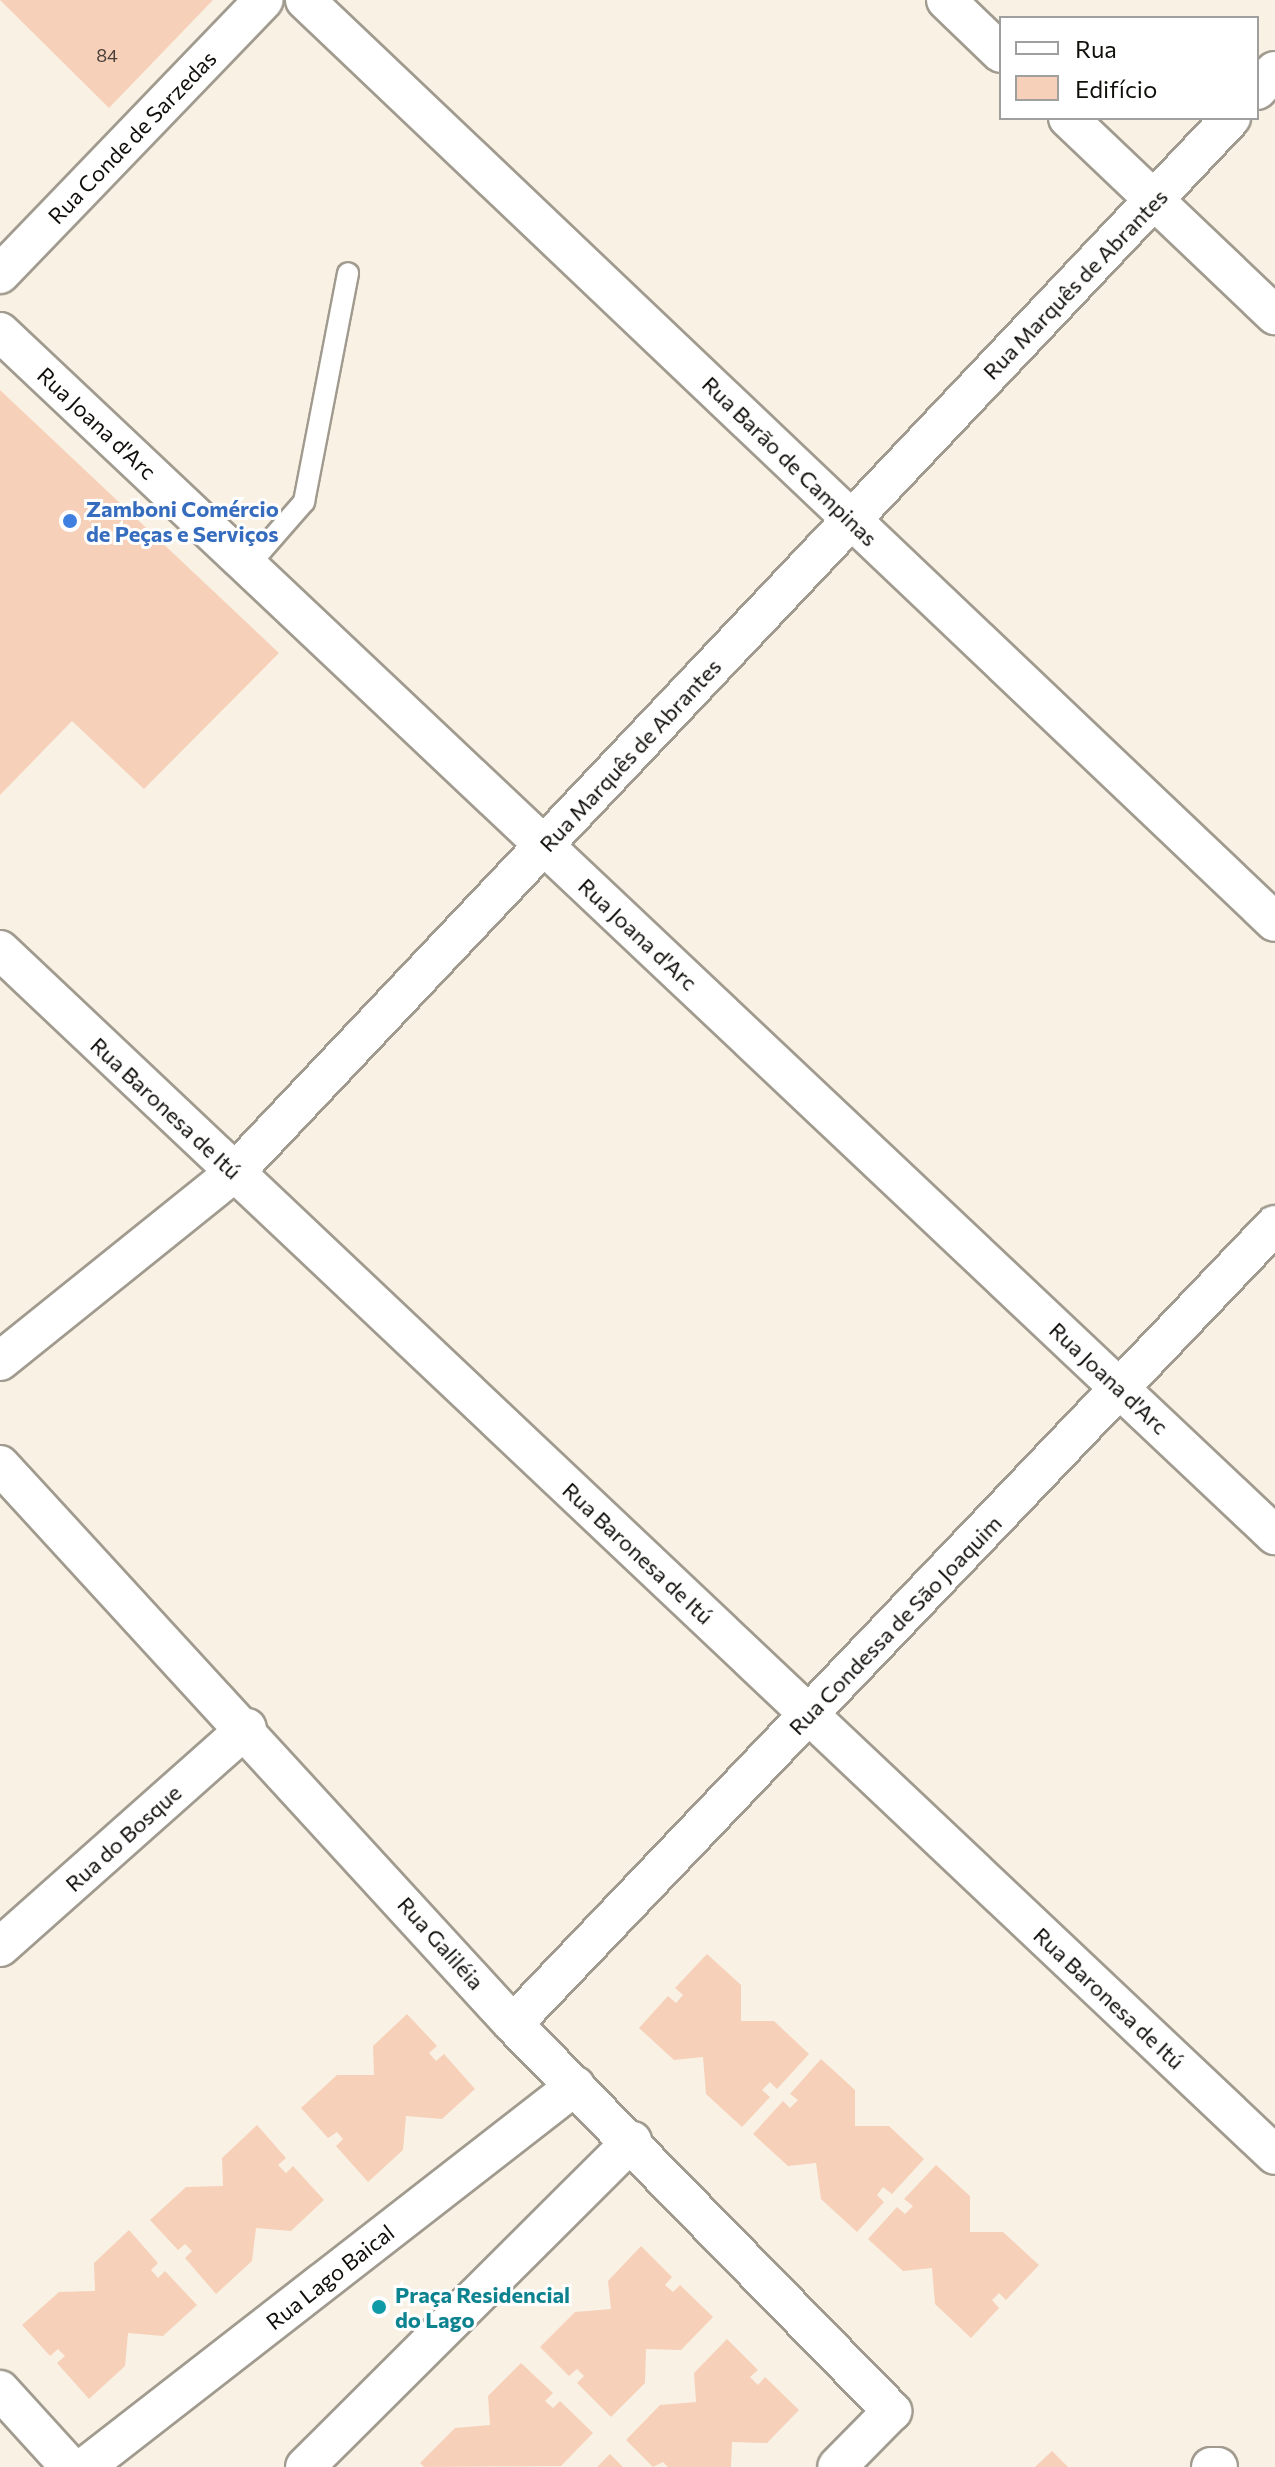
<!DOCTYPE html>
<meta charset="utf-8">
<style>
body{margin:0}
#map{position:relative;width:1275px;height:2467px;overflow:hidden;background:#f9f2e4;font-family:Commissioner,sans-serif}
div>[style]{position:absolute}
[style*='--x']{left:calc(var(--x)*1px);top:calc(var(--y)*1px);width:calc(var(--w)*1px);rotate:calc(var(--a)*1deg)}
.building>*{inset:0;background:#f6d0b9}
.roads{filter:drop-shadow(2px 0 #a19b8f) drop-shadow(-2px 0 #a19b8f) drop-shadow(0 2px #a19b8f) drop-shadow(0 -2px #a19b8f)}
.service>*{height:20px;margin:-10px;padding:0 10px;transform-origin:10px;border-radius:10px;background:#fff}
.minor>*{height:38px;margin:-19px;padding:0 19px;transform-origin:19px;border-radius:19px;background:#fff}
.dots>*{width:22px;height:22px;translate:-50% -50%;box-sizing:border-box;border:4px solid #fff;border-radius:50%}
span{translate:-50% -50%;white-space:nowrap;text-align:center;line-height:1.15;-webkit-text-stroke:6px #fff;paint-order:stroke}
.number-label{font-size:18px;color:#4a3e36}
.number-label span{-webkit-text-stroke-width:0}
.street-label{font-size:22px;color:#100e0a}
.shop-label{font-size:22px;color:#366cbe;font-weight:700}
.left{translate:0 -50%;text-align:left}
.culture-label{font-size:22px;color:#0d838f;font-weight:700}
.legend{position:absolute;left:999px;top:16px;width:260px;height:104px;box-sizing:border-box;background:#fff;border:2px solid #9f9f9d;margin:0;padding:10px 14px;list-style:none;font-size:24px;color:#100e0a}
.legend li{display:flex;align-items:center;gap:16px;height:40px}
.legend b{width:40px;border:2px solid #9f9f9d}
</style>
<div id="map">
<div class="building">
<div style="clip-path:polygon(0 0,213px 0,109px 108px)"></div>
<div style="clip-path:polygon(0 390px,279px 653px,144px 789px,72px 721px,0 795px)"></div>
<div style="clip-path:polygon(707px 1954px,741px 1985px,741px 2021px,774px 2021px,809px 2054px,777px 2089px,770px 2082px,762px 2090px,770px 2097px,742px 2127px,706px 2094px,703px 2057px,674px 2060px,639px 2028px,668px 1996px,676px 2003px,683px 1995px,675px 1988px)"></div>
<div style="clip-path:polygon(407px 2014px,437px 2046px,429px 2053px,436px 2061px,444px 2054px,475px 2089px,442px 2119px,406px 2116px,403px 2150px,368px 2182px,336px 2146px,343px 2139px,337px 2132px,328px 2138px,301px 2108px,337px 2075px,374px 2075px,373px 2046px)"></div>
<div style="clip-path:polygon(821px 2059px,855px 2090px,855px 2126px,889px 2126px,924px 2159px,892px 2194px,883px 2187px,877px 2195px,884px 2202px,857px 2232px,821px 2199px,816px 2163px,788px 2166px,753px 2134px,783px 2101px,790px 2108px,798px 2100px,790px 2094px)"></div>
<div style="clip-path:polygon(257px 2125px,286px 2158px,278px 2165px,286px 2173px,293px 2166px,324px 2200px,291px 2231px,256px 2228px,252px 2261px,216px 2294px,185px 2258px,192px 2251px,185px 2244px,178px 2250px,150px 2220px,186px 2187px,223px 2186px,222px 2158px)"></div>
<div style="clip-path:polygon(936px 2165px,970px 2196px,970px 2232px,1003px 2232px,1039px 2265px,1006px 2300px,999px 2293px,992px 2300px,999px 2308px,971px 2338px,935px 2304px,932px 2268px,903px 2271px,868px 2239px,897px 2207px,905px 2214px,913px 2206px,904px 2199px)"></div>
<div style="clip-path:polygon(129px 2230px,158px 2263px,151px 2270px,158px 2278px,165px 2271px,197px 2305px,163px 2336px,128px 2333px,125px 2366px,89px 2399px,57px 2363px,65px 2356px,58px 2349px,50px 2356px,22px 2325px,59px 2292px,95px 2291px,94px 2263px)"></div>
<div style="clip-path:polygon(641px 2246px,672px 2277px,665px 2285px,673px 2292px,680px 2285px,713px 2317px,681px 2350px,646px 2349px,645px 2383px,611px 2417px,577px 2383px,584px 2376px,577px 2369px,569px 2376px,540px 2347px,575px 2312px,611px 2309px,608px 2281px)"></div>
<div style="clip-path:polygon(727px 2339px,758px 2370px,750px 2377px,758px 2385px,765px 2377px,799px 2410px,767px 2443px,732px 2442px,731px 2467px,668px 2467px,663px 2462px,653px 2467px,626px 2440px,660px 2405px,696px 2402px,694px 2373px)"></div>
<div style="clip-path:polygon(521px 2363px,553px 2393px,545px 2401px,553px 2408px,560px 2401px,593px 2433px,561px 2466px,424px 2467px,420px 2463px,455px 2428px,490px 2425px,488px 2396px)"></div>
<div style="clip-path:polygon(1052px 2451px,1068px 2467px,1035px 2467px)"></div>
<div style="clip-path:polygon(610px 2454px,623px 2467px,597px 2467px)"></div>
</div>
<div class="roads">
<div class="service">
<div style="--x:249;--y:565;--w:84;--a:-48.9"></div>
<div style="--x:304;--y:502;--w:233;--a:-79.1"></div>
</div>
<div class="minor">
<div style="--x:305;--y:0;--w:1338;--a:43.55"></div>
<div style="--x:946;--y:0;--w:76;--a:43.9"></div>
<div style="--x:1257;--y:90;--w:26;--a:-47"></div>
<div style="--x:1068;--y:118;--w:286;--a:43.6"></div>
<div style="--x:0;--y:274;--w:380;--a:-46.1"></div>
<div style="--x:0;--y:332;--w:1753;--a:43.34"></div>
<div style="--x:0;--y:950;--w:1754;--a:43.38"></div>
<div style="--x:0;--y:1361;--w:302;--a:-38.8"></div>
<div style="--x:235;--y:1172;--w:1450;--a:-46.62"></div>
<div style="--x:0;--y:1465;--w:759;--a:47.46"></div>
<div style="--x:513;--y:2024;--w:542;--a:45.6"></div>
<div style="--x:892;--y:2411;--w:78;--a:134.5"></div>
<div style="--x:0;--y:1947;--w:330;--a:-41.6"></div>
<div style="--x:513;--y:2024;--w:1104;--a:-46.36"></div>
<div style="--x:0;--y:2390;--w:104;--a:47.7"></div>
<div style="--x:85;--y:2467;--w:621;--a:-37.87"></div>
<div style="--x:305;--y:2467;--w:462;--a:-44.9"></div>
<div style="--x:1211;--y:2467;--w:7;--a:0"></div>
</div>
</div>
<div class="dots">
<div style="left:70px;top:521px;background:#3f7fe0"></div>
<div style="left:379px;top:2307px;background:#0f9aa8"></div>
</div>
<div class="number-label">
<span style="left:107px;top:55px">84</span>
</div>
<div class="street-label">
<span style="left:132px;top:137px;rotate:-46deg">Rua Conde de Sarzedas</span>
<span style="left:1075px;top:284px;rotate:-46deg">Rua Marquês de Abrantes</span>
<span style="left:97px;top:423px;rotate:43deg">Rua Joana d'Arc</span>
<span style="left:790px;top:461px;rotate:44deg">Rua Barão de Campinas</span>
<span style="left:630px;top:755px;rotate:-47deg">Rua Marquês de Abrantes</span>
<span style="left:638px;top:934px;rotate:43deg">Rua Joana d'Arc</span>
<span style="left:166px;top:1108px;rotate:43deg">Rua Baronesa de Itú</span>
<span style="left:1109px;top:1378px;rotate:43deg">Rua Joana d'Arc</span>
<span style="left:638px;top:1553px;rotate:43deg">Rua Baronesa de Itú</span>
<span style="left:895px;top:1625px;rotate:-46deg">Rua Condessa de São Joaquim</span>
<span style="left:123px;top:1838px;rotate:-42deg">Rua do Bosque</span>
<span style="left:441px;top:1943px;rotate:48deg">Rua Galiléia</span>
<span style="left:1109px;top:1998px;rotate:43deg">Rua Baronesa de Itú</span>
<span style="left:330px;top:2277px;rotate:-38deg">Rua Lago Baical</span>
</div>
<div class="shop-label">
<span class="left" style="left:86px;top:521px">Zamboni Comércio<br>de Peças e Serviços</span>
</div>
<div class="culture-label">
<span class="left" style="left:395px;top:2307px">Praça Residencial<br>do Lago</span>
</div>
<ul class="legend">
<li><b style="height:10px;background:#fff"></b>Rua</li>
<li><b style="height:22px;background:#f6d0b9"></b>Edifício</li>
</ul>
</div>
